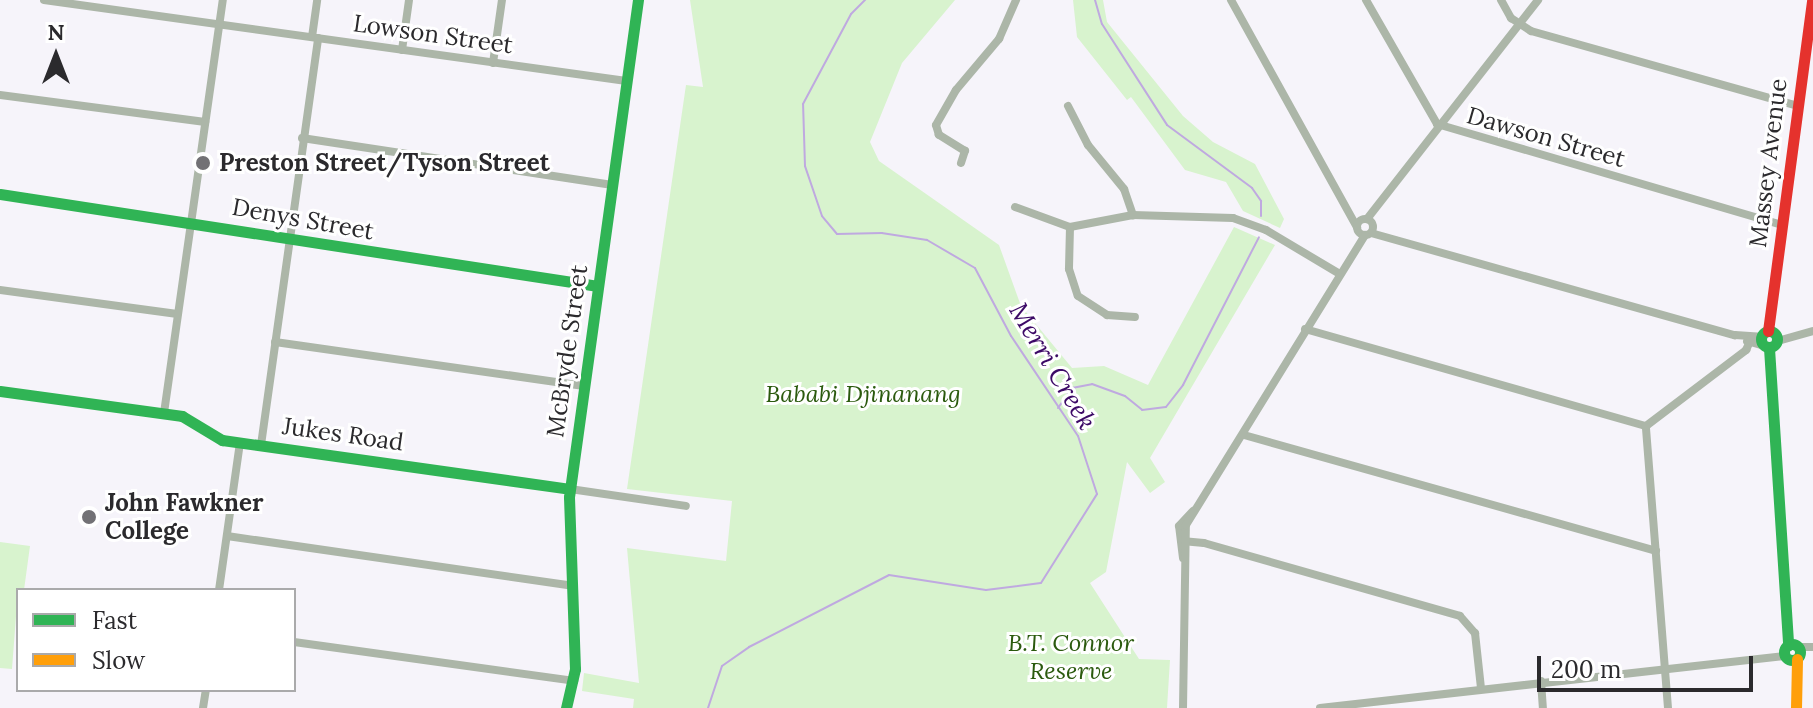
<!DOCTYPE html>
<style>
body{margin:0}
#map{position:relative;width:1813px;height:708px;overflow:hidden;background:#f6f4fa;font-family:Lora,serif}
div>[style]{position:absolute}
[style*='--x']{left:calc(var(--x)*1px);top:calc(var(--y)*1px);width:calc(var(--w)*1px);rotate:calc(var(--a)*1deg)}
.green>*{inset:0;background:#d8f3ce}
.stream>*{height:2px;margin:-1px;padding:0 1px;transform-origin:1px;border-radius:1px;background:#bfa9e0}
.street>*{height:8px;margin:-4px;padding:0 4px;transform-origin:4px;border-radius:4px;background:#acb6a8}
.street>.ring{margin:-4px;padding:0;box-sizing:content-box;background:none;border:8px solid #acb6a8;border-radius:50%}
.fast>*{height:11px;margin:-5.5px;padding:0 5.5px;transform-origin:5.5px;border-radius:5.5px;background:#30b455}
.fast>.ring{margin:-5.5px;padding:0;box-sizing:content-box;background:none;border:11px solid #30b455;border-radius:50%}
.slow>*{height:11px;margin:-5.5px;padding:0 5.5px;transform-origin:5.5px;border-radius:5.5px;background:#ff9f0a}
.jam>*{height:11px;margin:-5.5px;padding:0 5.5px;transform-origin:5.5px;border-radius:5.5px;background:#e5322d}
.dots>*{width:22px;height:22px;translate:-50% -50%;box-sizing:border-box;border:4px solid #fff;border-radius:50%}
span{translate:-50% -50%;white-space:nowrap;text-align:center;line-height:1.15;-webkit-text-stroke:6px #fff;paint-order:stroke}
.street-label{font-size:24px;color:#2b2a2d}
.poi-label{font-size:24px;color:#2b2a2d;font-weight:700}
.left{translate:0 -50%;text-align:left}
.park-label{font-size:24px;color:#2b5a0e;font-style:italic}
.water-label{font-size:26px;color:#3c0966;font-style:italic}
.legend{position:absolute;left:16px;top:588px;width:280px;height:104px;box-sizing:border-box;background:#fff;border:2px solid #aaaaab;margin:0;padding:10px 14px;list-style:none;font-size:24px;color:#2b2a2d}
.legend li{display:flex;align-items:center;gap:16px;height:40px}
.legend b{width:40px;border:2px solid #aaaaab}
.north{position:absolute;left:16px;top:16px;width:80px;height:80px;-webkit-text-stroke:6px #fff;paint-order:stroke;rotate:0deg;font-size:22px;font-weight:700;line-height:32px;text-align:center;color:#2b2a2d}
.north::after{content:'';display:block;margin:auto;width:28px;height:36px;background:#2b2a2d;clip-path:polygon(50% 0,100% 100%,50% 72%,0 100%)}
.scale{position:absolute;left:1537px;top:656px;width:216px;height:36px;box-sizing:border-box;border:4px solid #2b2a2d;border-top:0;padding-left:10px;font-size:24px;line-height:28px;white-space:nowrap;color:#2b2a2d;-webkit-text-stroke:6px #fff;paint-order:stroke}
</style>
<div id="map">
<div class="green">
<div style="clip-path:polygon(690px 0,955px 0,902px 63px,870px 142px,879px 161px,999px 245px,1021px 306px,1072px 368px,1104px 366px,1148px 385px,1234px 227px,1275px 245px,1150px 458px,1165px 482px,1150px 493px,1127px 462px,1106px 572px,1090px 583px,1139px 659px,1170px 660px,1167px 708px,633px 708px,634px 699px,582px 691px,584px 673px,639px 683px,627px 548px,726px 561px,732px 501px,627px 489px,686px 85px,703px 87px)"></div>
<div style="clip-path:polygon(1073px 0,1103px 0,1107px 22px,1183px 116px,1213px 142px,1255px 164px,1284px 219px,1280px 228px,1243px 211px,1226px 182px,1185px 170px,1131px 97px,1127px 100px,1077px 37px)"></div>
<div style="clip-path:polygon(0 542px,30px 546px,24px 590px,18px 590px,12px 669px,0 668px)"></div>
</div>
<div class="stream">
<div style="--x:1095;--y:0;--w:25;--a:74"></div>
<div style="--x:1102;--y:24;--w:120;--a:57.2"></div>
<div style="--x:1167;--y:125;--w:106;--a:36.5"></div>
<div style="--x:1252;--y:188;--w:16;--a:55"></div>
<div style="--x:1261;--y:201;--w:15;--a:90"></div>
<div style="--x:1058;--y:408;--w:24;--a:-55"></div>
<div style="--x:1072;--y:388;--w:20;--a:-11"></div>
<div style="--x:1092;--y:384;--w:35;--a:20"></div>
<div style="--x:1125;--y:396;--w:22;--a:39"></div>
<div style="--x:1142;--y:410;--w:24;--a:-7"></div>
<div style="--x:1166;--y:407;--w:28;--a:-52"></div>
<div style="--x:1183;--y:385;--w:166;--a:-62.8"></div>
<div style="--x:708;--y:708;--w:44;--a:-71.6"></div>
<div style="--x:722;--y:666;--w:33;--a:-35"></div>
<div style="--x:749;--y:647;--w:157;--a:-27.2"></div>
<div style="--x:889;--y:575;--w:98;--a:8.8"></div>
<div style="--x:986;--y:590;--w:55;--a:-7.3"></div>
<div style="--x:1041;--y:583;--w:105;--a:-57.8"></div>
<div style="--x:1097;--y:494;--w:61;--a:-108.1"></div>
<div style="--x:1078;--y:436;--w:120;--a:-123.8"></div>
<div style="--x:1011;--y:336;--w:77;--a:-117.9"></div>
<div style="--x:975;--y:268;--w:56;--a:-149.7"></div>
<div style="--x:927;--y:240;--w:46;--a:-171.2"></div>
<div style="--x:882;--y:233;--w:45;--a:178.7"></div>
<div style="--x:837;--y:234;--w:23;--a:-130"></div>
<div style="--x:822;--y:216;--w:53;--a:-108.8"></div>
<div style="--x:805;--y:166;--w:62;--a:-91.8"></div>
<div style="--x:803;--y:104;--w:102;--a:-61.9"></div>
<div style="--x:851;--y:14;--w:20;--a:-45"></div>
</div>
<div class="street">
<div style="--x:44;--y:0;--w:588;--a:7.92"></div>
<div style="--x:1231;--y:0;--w:260;--a:61"></div>
<div style="--x:1366;--y:0;--w:143;--a:60.2"></div>
<div style="--x:1437;--y:124;--w:359;--a:16.3"></div>
<div style="--x:1501;--y:0;--w:21;--a:61"></div>
<div style="--x:1511;--y:18;--w:24;--a:33"></div>
<div style="--x:1531;--y:31;--w:277;--a:15.7"></div>
<div style="--x:312;--y:37;--w:37;--a:-82"></div>
<div style="--x:402;--y:50;--w:50;--a:-82"></div>
<div style="--x:493;--y:63;--w:64;--a:-81.9"></div>
<div style="--x:0;--y:95;--w:207;--a:7.5"></div>
<div style="--x:1068;--y:106;--w:44;--a:62.9"></div>
<div style="--x:1088;--y:145;--w:57;--a:50.7"></div>
<div style="--x:1124;--y:189;--w:28;--a:71"></div>
<div style="--x:302;--y:138;--w:314;--a:8.6"></div>
<div style="--x:961;--y:163;--w:13;--a:-72"></div>
<div style="--x:965;--y:151;--w:31;--a:-148"></div>
<div style="--x:939;--y:135;--w:10;--a:-107"></div>
<div style="--x:936;--y:125;--w:40;--a:-60.3"></div>
<div style="--x:956;--y:90;--w:67;--a:-49.9"></div>
<div style="--x:999;--y:39;--w:43;--a:-66.4"></div>
<div style="--x:1015;--y:207;--w:59;--a:20"></div>
<div style="--x:1070;--y:227;--w:64;--a:-10.8"></div>
<div style="--x:1133;--y:215;--w:100;--a:1.7"></div>
<div style="--x:1233;--y:218;--w:35;--a:20"></div>
<div style="--x:1266;--y:230;--w:84;--a:30.8"></div>
<div class="ring" style="left:1357px;top:219px;width:8px;height:8px"></div>
<div style="--x:1367;--y:219;--w:278;--a:-52"></div>
<div style="--x:1070;--y:227;--w:42;--a:91.4"></div>
<div style="--x:1069;--y:269;--w:28;--a:72"></div>
<div style="--x:1078;--y:296;--w:35;--a:33"></div>
<div style="--x:1107;--y:315;--w:28;--a:4"></div>
<div style="--x:1371;--y:233;--w:378;--a:15.7"></div>
<div style="--x:1735;--y:335;--w:26;--a:4"></div>
<div style="--x:0;--y:290;--w:179;--a:7.7"></div>
<div style="--x:1305;--y:329;--w:355;--a:15.9"></div>
<div style="--x:1747;--y:341;--w:18;--a:16"></div>
<div style="--x:1778;--y:341;--w:36;--a:-16"></div>
<div style="--x:275;--y:342;--w:312;--a:8.1"></div>
<div style="--x:164;--y:413;--w:417;--a:-81.9"></div>
<div style="--x:1244;--y:435;--w:428;--a:15.7"></div>
<div style="--x:261;--y:445;--w:411;--a:-82"></div>
<div style="--x:570;--y:489;--w:117;--a:8.3"></div>
<div style="--x:227;--y:536;--w:349;--a:8.2"></div>
<div style="--x:1182;--y:541;--w:22;--a:5"></div>
<div style="--x:1204;--y:543;--w:266;--a:15.9"></div>
<div style="--x:1460;--y:616;--w:23;--a:49"></div>
<div style="--x:1475;--y:633;--w:55;--a:83.8"></div>
<div style="--x:1183;--y:558;--w:32;--a:-97"></div>
<div style="--x:1179;--y:526;--w:21;--a:-47"></div>
<div style="--x:219;--y:590;--w:149;--a:-81.9"></div>
<div style="--x:294;--y:642;--w:283;--a:7.9"></div>
<div style="--x:1799;--y:647;--w:14;--a:0"></div>
<div style="--x:1541;--y:681;--w:27;--a:86"></div>
<div style="--x:203;--y:708;--w:18;--a:-81"></div>
<div style="--x:1183;--y:708;--w:183;--a:-89.1"></div>
<div style="--x:1186;--y:525;--w:341;--a:-58.3"></div>
<div style="--x:1320;--y:708;--w:467;--a:-6.4"></div>
<div style="--x:1668;--y:708;--w:283;--a:-94.5"></div>
<div style="--x:1646;--y:426;--w:126;--a:-37.2"></div>
<div style="--x:1746;--y:350;--w:14;--a:-65"></div>
</div>
<div class="fast">
<div style="--x:0;--y:194;--w:605;--a:8.75"></div>
<div class="ring" style="left:1761px;top:331px;width:5px;height:5px"></div>
<div style="--x:1769;--y:348;--w:298;--a:86.3"></div>
<div style="--x:0;--y:391;--w:184;--a:7.8"></div>
<div style="--x:182;--y:416;--w:47;--a:31"></div>
<div style="--x:222;--y:440;--w:351;--a:8"></div>
<div class="ring" style="left:1784px;top:644px;width:5px;height:5px"></div>
<div style="--x:566;--y:708;--w:40;--a:-77"></div>
<div style="--x:575;--y:669;--w:172;--a:-92"></div>
<div style="--x:569;--y:497;--w:502;--a:-82.1"></div>
</div>
<div class="slow">
<div style="--x:1796;--y:708;--w:49;--a:-88.8"></div>
</div>
<div class="jam">
<div style="--x:1768;--y:331;--w:334;--a:-82.4"></div>
</div>
<div class="dots">
<div style="left:203px;top:163px;background:#727175"></div>
<div style="left:89px;top:517px;background:#727175"></div>
</div>
<div class="street-label">
<span style="left:433px;top:34px;rotate:8deg">Lowson Street</span>
<span style="left:1546px;top:137px;rotate:16deg">Dawson Street</span>
<span style="left:1768px;top:163px;rotate:-83deg">Massey Avenue</span>
<span style="left:303px;top:219px;rotate:10deg">Denys Street</span>
<span style="left:567px;top:351px;rotate:-82deg">McBryde Street</span>
<span style="left:343px;top:434px;rotate:8deg">Jukes Road</span>
</div>
<div class="poi-label">
<span class="left" style="left:219px;top:163px">Preston Street/Tyson Street</span>
<span class="left" style="left:105px;top:517px">John Fawkner<br>College</span>
</div>
<div class="park-label">
<span style="left:863px;top:394px">Bababi Djinanang</span>
<span style="left:1071px;top:657px">B.T. Connor<br>Reserve</span>
</div>
<div class="water-label">
<span style="left:1053px;top:366px;rotate:59deg">Merri Creek</span>
</div>
<ul class="legend">
<li><b style="height:10px;background:#30b455"></b>Fast</li>
<li><b style="height:10px;background:#ff9f0a"></b>Slow</li>
</ul>
<div class="north">N</div>
<div class="scale">200 m</div>
</div>
